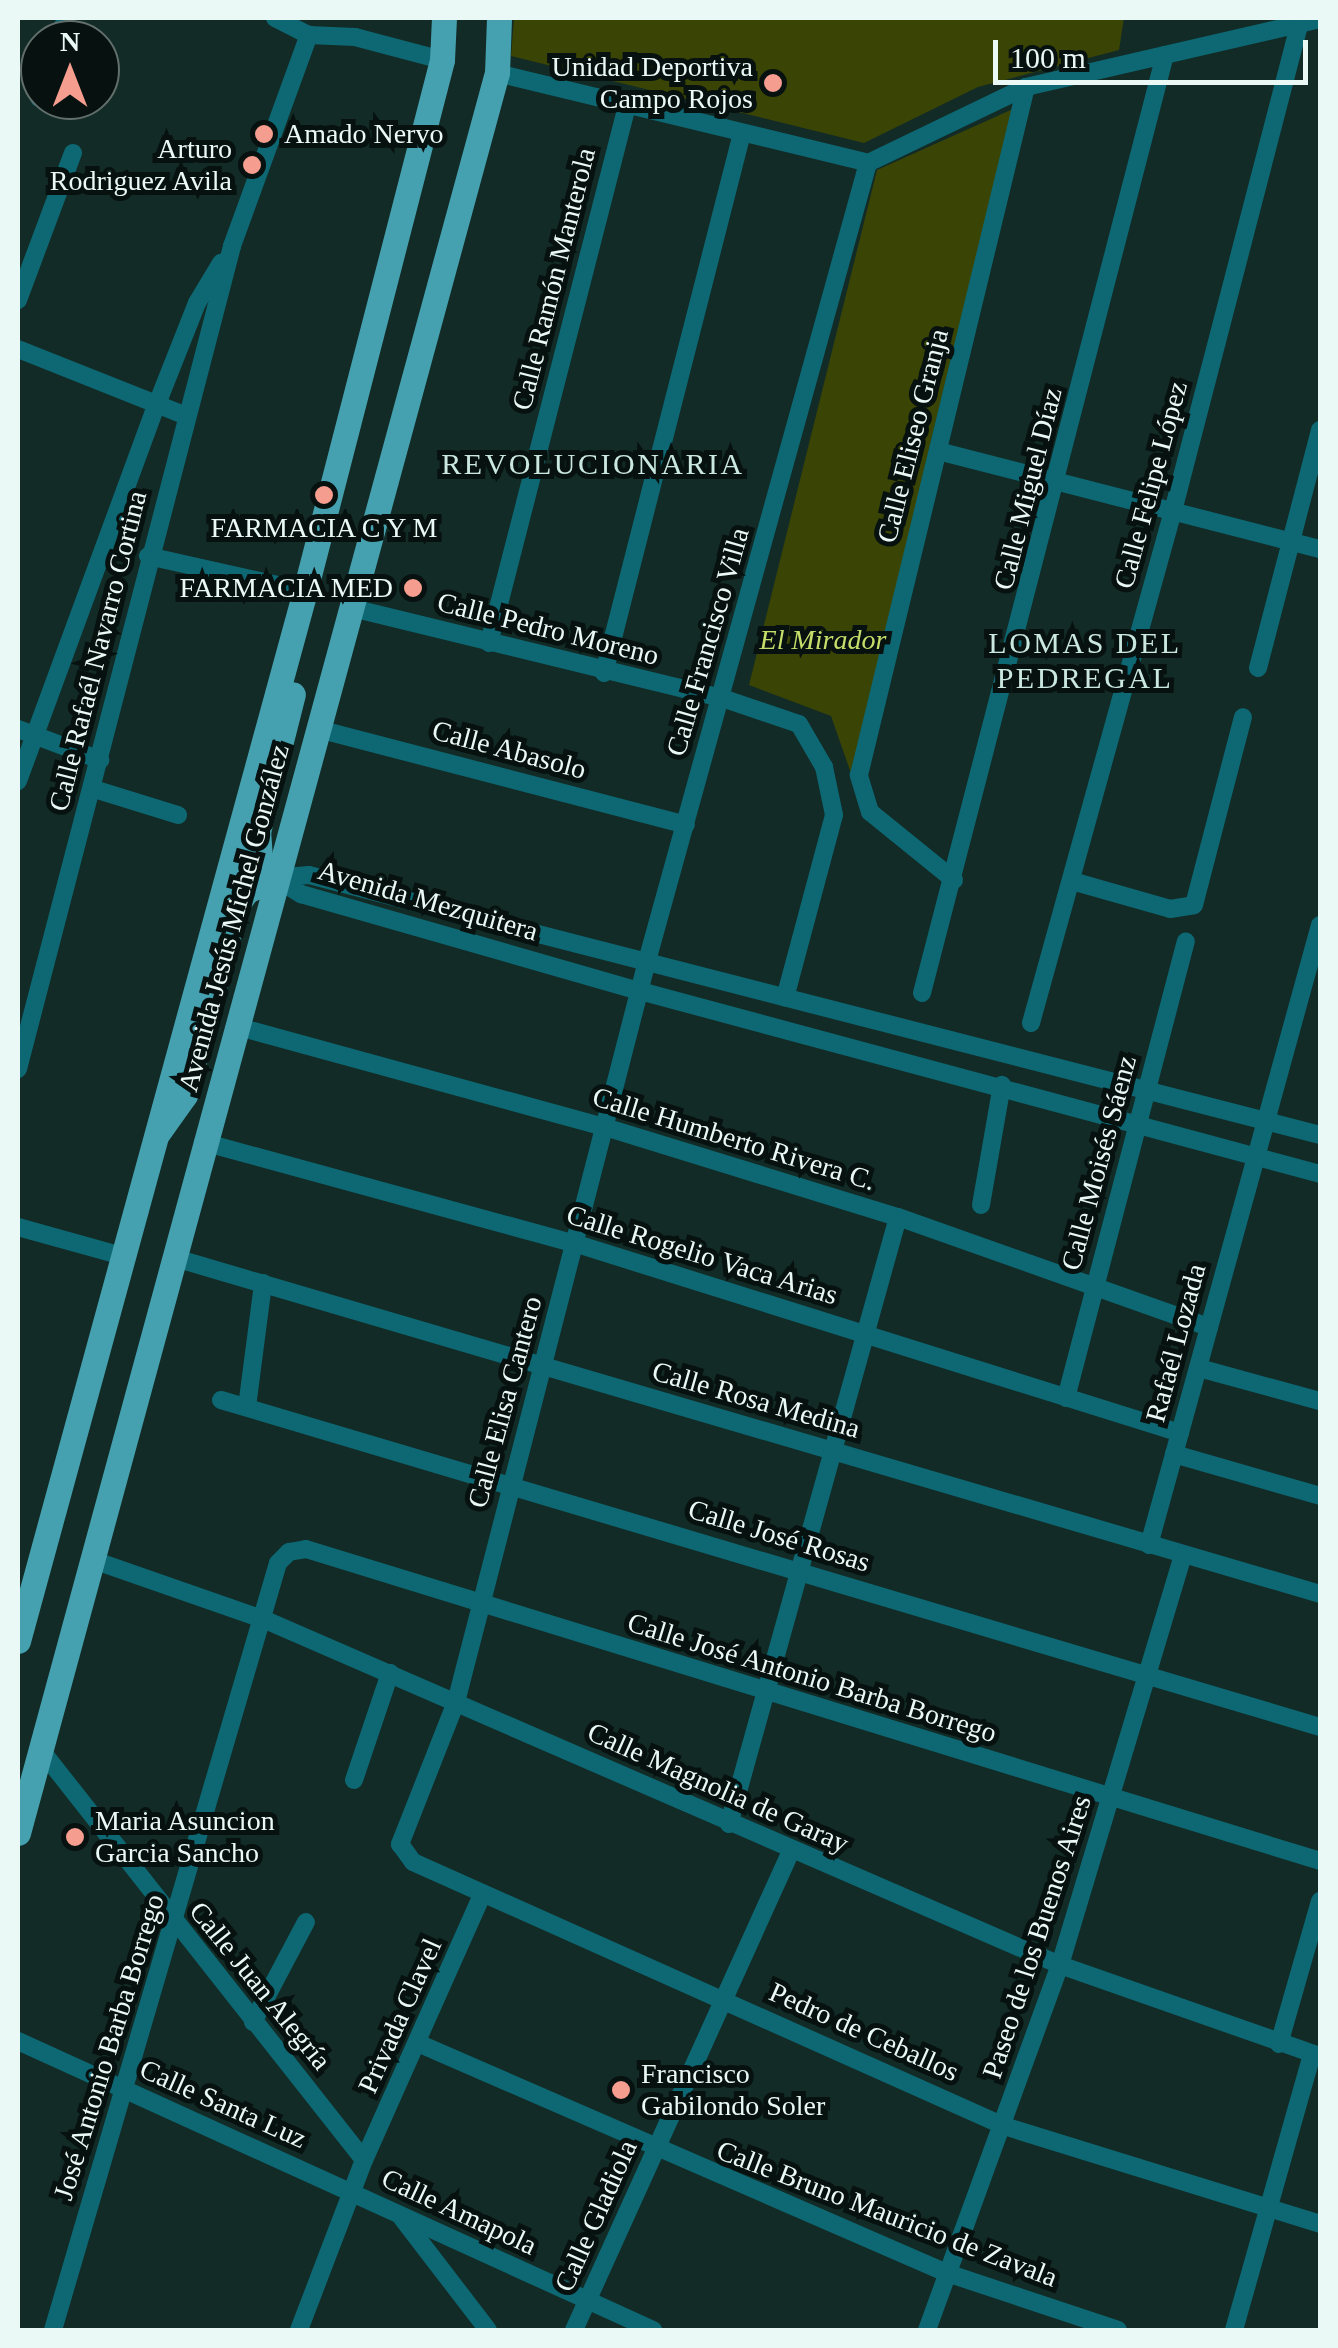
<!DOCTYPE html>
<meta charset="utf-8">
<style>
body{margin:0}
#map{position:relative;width:1338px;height:2348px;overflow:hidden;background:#122b26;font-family:"Times New Roman",serif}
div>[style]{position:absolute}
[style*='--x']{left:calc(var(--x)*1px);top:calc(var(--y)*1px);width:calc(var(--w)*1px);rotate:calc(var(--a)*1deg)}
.green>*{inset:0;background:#3a4405}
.street>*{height:18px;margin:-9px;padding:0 9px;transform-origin:9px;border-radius:9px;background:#0d6873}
.primary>*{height:25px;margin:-12.5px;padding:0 12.5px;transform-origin:12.5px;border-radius:12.5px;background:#45a1af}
.dots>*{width:28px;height:28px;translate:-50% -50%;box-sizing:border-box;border:5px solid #07110f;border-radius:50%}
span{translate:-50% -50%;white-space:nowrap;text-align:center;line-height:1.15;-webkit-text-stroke:10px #07110f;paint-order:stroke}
.poi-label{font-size:28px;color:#eaf9f5}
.right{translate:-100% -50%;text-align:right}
.left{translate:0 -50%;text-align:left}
.street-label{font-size:28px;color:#eaf9f5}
.park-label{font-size:28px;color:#c6de6a;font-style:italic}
.neighbourhood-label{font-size:30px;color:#cae8e0;letter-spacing:2.5px}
.frame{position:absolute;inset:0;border:20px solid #eaf9f5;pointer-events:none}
.north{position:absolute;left:20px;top:20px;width:100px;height:100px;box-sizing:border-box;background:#07110f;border:2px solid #626e6b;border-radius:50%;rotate:0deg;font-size:28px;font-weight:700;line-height:40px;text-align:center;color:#eaf9f5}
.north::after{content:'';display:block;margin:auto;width:35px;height:45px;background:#f59d8e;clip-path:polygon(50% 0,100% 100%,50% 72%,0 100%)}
.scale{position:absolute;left:993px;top:40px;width:315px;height:45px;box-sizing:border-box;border:5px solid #eaf9f5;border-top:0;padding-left:12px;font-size:30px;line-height:35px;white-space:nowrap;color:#eaf9f5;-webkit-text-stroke:8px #07110f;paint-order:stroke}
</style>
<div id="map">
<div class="green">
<div style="clip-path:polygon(514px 18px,1124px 18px,1119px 50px,978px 87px,864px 143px,511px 56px)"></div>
<div style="clip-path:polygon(1013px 109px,930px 445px,854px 782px,831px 716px,749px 685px,877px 170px)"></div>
</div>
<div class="street">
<div style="--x:275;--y:18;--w:38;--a:27"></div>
<div style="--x:309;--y:35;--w:46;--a:2.5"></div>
<div style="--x:355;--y:37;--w:90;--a:14.8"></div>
<div style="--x:58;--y:40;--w:23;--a:-70"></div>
<div style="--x:497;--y:73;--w:382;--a:13.6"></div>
<div style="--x:868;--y:163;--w:175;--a:-25.7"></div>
<div style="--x:1026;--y:87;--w:302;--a:-13"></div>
<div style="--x:39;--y:98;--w:2;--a:-63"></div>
<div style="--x:868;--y:163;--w:828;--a:105.48"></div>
<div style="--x:647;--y:961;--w:765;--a:104.45"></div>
<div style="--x:456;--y:1702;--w:153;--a:111.5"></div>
<div style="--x:400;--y:1844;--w:22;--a:54"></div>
<div style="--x:413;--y:1862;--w:647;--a:24.07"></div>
<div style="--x:1004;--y:2126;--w:331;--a:17.2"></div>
<div style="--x:18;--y:300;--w:157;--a:-69.5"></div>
<div style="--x:18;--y:349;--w:181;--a:21.7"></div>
<div style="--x:938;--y:451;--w:394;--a:14.4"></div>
<div style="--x:148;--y:556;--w:161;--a:12.6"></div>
<div style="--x:352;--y:608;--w:381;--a:13.7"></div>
<div style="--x:722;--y:698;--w:81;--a:18.7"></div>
<div style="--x:799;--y:724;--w:50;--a:59.8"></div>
<div style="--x:824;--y:767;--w:49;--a:78.2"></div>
<div style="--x:834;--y:815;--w:189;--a:105"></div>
<div style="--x:489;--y:643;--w:559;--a:-75.59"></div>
<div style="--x:1258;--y:668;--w:246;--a:-75.4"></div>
<div style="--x:604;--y:673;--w:557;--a:-75.66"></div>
<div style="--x:18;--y:729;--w:88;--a:20.7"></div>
<div style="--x:318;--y:729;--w:380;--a:14.6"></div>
<div style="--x:18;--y:781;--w:402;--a:-69.8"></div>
<div style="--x:157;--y:404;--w:109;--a:-68.4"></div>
<div style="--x:197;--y:303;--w:47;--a:-59"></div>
<div style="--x:94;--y:789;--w:88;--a:17.2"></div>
<div style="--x:275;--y:878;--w:31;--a:32"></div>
<div style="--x:301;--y:894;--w:353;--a:16"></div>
<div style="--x:640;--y:991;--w:704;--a:15.06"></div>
<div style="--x:275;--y:878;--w:34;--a:-5"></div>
<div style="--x:309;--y:875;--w:1044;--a:14.42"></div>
<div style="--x:954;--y:880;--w:108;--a:-141"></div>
<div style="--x:870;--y:812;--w:39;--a:-107"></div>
<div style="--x:859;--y:775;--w:708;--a:-76.36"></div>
<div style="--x:1072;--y:881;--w:102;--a:15.9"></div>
<div style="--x:1170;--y:909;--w:24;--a:-9"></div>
<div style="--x:1194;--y:905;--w:194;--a:-75.4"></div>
<div style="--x:922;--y:993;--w:969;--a:-75.48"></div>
<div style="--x:1031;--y:1023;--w:531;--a:-74.5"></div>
<div style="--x:1173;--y:511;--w:509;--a:-75.45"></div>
<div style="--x:235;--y:1026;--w:387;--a:15.3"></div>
<div style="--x:608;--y:1128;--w:303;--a:17.1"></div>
<div style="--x:898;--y:1217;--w:330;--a:19.5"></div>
<div style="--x:18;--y:1069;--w:850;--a:-75.42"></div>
<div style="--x:232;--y:246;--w:225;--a:-70"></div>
<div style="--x:203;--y:1142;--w:388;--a:15.3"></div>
<div style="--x:577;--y:1244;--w:632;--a:17.4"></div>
<div style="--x:981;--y:1205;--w:122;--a:-80.1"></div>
<div style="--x:18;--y:1227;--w:105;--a:15.5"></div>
<div style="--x:175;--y:1258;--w:1193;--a:16.35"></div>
<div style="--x:1199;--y:1368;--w:125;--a:15.3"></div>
<div style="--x:1066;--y:1398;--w:472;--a:-75.3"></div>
<div style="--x:221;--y:1400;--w:1147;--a:16.57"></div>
<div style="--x:247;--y:1407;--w:125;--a:-82.6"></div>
<div style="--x:1174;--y:1454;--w:152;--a:16"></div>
<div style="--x:1149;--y:1545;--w:643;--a:-74.58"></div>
<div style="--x:96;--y:1561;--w:177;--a:19.2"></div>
<div style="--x:263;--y:1619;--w:869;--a:23.47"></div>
<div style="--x:1060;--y:1965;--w:275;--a:19.3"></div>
<div style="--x:41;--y:1750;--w:522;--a:51.77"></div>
<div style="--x:354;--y:1780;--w:113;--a:-71.4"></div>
<div style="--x:729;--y:1824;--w:630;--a:-74.44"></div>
<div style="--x:253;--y:2022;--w:113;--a:-62.1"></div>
<div style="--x:18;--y:2041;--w:698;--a:24.47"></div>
<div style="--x:420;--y:2044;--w:575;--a:23.49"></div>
<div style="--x:947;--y:2273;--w:180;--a:18.4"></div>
<div style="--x:1279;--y:2044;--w:149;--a:-74"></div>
<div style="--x:402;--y:2218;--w:141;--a:52.5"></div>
<div style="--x:53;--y:2330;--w:799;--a:-73.65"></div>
<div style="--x:278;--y:1563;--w:16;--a:-45"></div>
<div style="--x:289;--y:1552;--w:17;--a:-10"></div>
<div style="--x:306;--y:1549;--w:1061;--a:17.1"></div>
<div style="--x:299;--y:2330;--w:182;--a:-69.1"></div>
<div style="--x:364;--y:2160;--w:292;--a:-66"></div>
<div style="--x:574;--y:2330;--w:526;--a:-65.63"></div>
<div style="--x:927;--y:2330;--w:388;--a:-70"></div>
<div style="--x:1060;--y:1965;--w:428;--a:-73.3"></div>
<div style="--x:1234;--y:2330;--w:287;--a:-74.2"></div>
</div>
<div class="primary">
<div style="--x:158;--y:1133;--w:47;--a:-54.6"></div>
<div style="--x:185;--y:1095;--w:196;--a:-74.9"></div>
<div style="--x:236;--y:906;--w:19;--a:-54"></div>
<div style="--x:247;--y:891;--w:31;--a:-25"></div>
<div style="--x:275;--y:878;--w:25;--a:-127"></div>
<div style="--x:260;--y:858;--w:26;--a:-94"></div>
<div style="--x:258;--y:832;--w:142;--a:-75.8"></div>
<div style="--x:18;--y:1641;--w:1089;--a:-74.71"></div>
<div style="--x:305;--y:591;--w:548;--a:-75.53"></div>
<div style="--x:442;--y:60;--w:42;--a:-87.3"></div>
<div style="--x:18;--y:1833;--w:1824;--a:-74.78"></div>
<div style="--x:497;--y:73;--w:55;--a:-87.9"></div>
</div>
<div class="dots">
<div style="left:773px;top:83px;background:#f59d8e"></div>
<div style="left:264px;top:134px;background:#f59d8e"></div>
<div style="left:252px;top:165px;background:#f59d8e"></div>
<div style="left:324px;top:495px;background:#f59d8e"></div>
<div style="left:413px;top:588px;background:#f59d8e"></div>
<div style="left:75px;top:1837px;background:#f59d8e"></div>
<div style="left:621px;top:2090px;background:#f59d8e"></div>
</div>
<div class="poi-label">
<span class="right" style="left:753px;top:83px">Unidad Deportiva<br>Campo Rojos</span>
<span class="left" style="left:284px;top:134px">Amado Nervo</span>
<span class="right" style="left:232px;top:165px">Arturo<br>Rodriguez Avila</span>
<span style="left:324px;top:528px">FARMACIA C Y M</span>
<span class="right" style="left:393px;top:588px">FARMACIA MED</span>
<span class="left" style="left:95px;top:1837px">Maria Asuncion<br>Garcia Sancho</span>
<span class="left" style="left:641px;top:2090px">Francisco<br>Gabilondo Soler</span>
</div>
<div class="street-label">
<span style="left:554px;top:279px;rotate:-76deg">Calle Ramón Manterola</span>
<span style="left:913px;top:436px;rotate:-76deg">Calle Eliseo Granja</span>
<span style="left:1151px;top:485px;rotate:-75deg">Calle Felipe López</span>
<span style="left:1028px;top:489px;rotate:-76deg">Calle Miguel Díaz</span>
<span style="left:548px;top:629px;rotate:14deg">Calle Pedro Moreno</span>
<span style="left:708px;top:642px;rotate:-74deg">Calle Francisco Villa</span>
<span style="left:98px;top:651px;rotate:-76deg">Calle Rafaél Navarro Cortina</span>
<span style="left:509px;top:750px;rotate:15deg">Calle Abasolo</span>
<span style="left:428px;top:901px;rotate:16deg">Avenida Mezquitera</span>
<span style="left:234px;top:918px;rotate:-75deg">Avenida Jesús Michel González</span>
<span style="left:734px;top:1139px;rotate:17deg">Calle Humberto Rivera C.</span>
<span style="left:1099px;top:1163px;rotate:-75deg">Calle Moisés Sáenz</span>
<span style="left:702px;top:1255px;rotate:17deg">Calle Rogelio Vaca Arias</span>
<span style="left:1176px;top:1343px;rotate:-75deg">Rafaél Lozada</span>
<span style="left:756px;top:1400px;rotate:16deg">Calle Rosa Medina</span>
<span style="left:505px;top:1402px;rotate:-75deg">Calle Elisa Cantero</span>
<span style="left:779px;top:1536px;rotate:17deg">Calle José Rosas</span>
<span style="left:812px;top:1678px;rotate:17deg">Calle José Antonio Barba Borrego</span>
<span style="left:718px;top:1788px;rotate:24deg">Calle Magnolia de Garay</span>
<span style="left:1037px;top:1937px;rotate:-72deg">Paseo de los Buenos Aires</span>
<span style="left:260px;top:1986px;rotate:51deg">Calle Juan Alegría</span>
<span style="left:400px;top:2016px;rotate:-66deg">Privada Clavel</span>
<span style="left:864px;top:2032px;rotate:24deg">Pedro de Ceballos</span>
<span style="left:109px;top:2047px;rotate:-73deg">José Antonio Barba Borrego</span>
<span style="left:223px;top:2104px;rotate:24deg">Calle Santa Luz</span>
<span style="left:459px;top:2212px;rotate:25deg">Calle Amapola</span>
<span style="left:887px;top:2214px;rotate:21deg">Calle Bruno Mauricio de Zavala</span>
<span style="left:596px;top:2216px;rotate:-66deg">Calle Gladiola</span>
</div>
<div class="park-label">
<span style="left:823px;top:640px">El Mirador</span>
</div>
<div class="neighbourhood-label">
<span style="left:593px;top:464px">REVOLUCIONARIA</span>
<span style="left:1085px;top:660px">LOMAS DEL<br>PEDREGAL</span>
</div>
<div class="frame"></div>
<div class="north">N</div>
<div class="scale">100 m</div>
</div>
